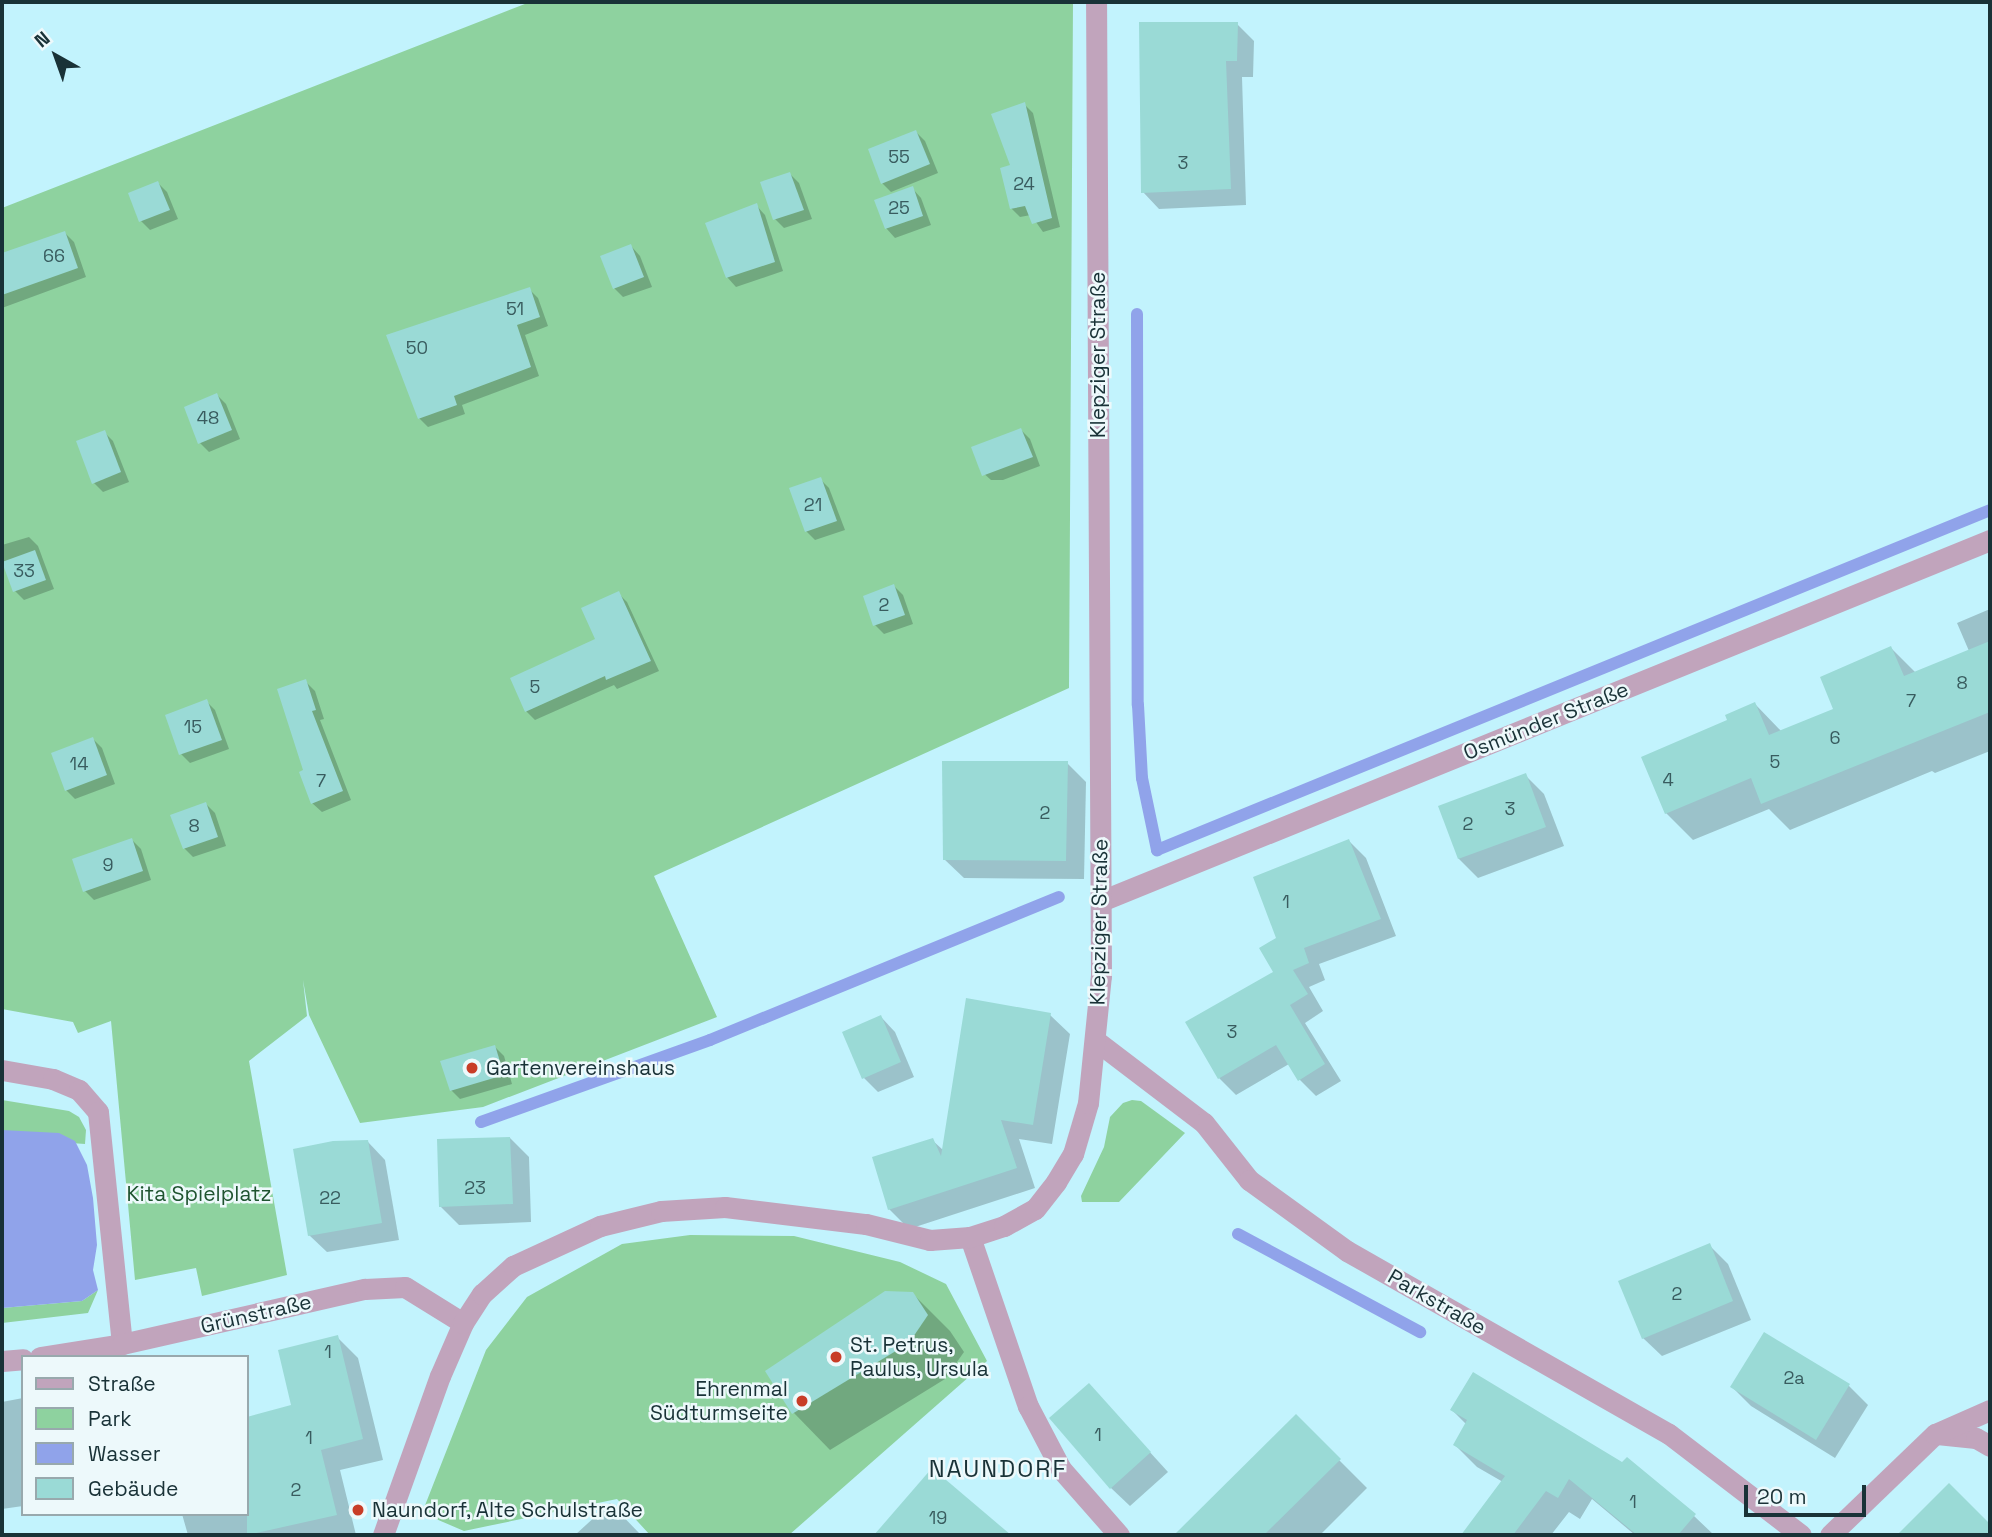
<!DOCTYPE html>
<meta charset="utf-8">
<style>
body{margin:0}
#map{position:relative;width:1992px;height:1537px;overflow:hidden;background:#c2f3fd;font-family:"Space Grotesk",sans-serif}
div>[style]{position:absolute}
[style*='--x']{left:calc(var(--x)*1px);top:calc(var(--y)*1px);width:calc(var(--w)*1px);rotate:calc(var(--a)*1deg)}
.green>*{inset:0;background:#8ed29f}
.water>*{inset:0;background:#90a3ea}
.shadow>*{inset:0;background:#0003}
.stream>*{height:12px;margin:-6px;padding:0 6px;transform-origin:6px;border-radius:6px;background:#90a3ea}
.building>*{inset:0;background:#9adad6}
.minor>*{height:21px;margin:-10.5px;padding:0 10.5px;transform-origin:10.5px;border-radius:10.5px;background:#c1a4bc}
.dots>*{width:19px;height:19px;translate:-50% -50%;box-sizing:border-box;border:4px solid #edf9fb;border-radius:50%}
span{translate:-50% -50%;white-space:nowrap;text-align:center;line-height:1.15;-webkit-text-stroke:5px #edf9fb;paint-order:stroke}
.number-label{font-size:18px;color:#395c5f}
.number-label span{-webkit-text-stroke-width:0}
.street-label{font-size:21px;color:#193237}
.poi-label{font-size:21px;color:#193237}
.left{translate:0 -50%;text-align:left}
.right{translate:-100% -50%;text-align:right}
.park-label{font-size:21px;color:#1f5430}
.quarter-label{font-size:24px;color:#193237;letter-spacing:2px}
.frame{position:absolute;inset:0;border:4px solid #193237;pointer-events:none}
.legend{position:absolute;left:21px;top:1355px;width:228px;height:161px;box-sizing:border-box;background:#edf9fb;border:2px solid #98a9ad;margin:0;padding:9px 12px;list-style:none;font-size:21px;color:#193237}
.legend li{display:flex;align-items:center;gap:14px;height:35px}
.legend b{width:35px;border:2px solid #98a9ad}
.north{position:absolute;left:21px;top:21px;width:70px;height:70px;-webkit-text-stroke:5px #edf9fb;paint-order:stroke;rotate:320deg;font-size:19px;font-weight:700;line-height:28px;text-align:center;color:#193237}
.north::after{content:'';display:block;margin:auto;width:24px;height:32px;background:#193237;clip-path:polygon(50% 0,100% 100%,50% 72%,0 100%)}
.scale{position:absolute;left:1744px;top:1485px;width:122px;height:32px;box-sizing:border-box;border:4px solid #193237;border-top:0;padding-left:9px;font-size:21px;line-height:24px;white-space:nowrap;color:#193237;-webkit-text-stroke:5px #edf9fb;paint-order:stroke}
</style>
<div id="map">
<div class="green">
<div style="clip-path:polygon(530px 2px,1073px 2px,1069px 688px,654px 876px,717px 1017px,483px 1107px,360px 1123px,309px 1015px,303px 980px,307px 1016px,249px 1061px,287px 1275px,202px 1296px,196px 1268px,135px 1280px,111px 1021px,78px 1033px,73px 1022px,2px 1009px,2px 208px)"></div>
<div style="clip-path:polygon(2px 1100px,69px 1111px,79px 1117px,86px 1130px,85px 1144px,2px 1138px)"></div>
<div style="clip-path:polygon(1132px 1100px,1141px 1101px,1185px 1133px,1119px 1202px,1082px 1202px,1081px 1196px,1104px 1147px,1110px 1117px,1123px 1103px)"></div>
<div style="clip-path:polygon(690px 1235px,794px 1236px,900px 1262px,946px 1284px,987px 1361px,789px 1535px,650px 1535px,617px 1499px,464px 1531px,422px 1513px,486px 1350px,527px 1297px,622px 1244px)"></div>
<div style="clip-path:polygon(98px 1290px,88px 1313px,2px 1323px,2px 1308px,82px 1301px)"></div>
</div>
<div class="water">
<div style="clip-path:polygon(2px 1130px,59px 1133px,75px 1141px,87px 1165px,93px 1198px,97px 1245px,93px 1270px,98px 1290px,82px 1301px,2px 1308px)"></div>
</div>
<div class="shadow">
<div style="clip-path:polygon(1237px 24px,1254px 41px,1253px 77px,1242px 77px,1246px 205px,1159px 209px,1143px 192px)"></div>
<div style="clip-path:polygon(1024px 104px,1033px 113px,1060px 227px,1043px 232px,1031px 215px,1020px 217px,1011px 208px,1012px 166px)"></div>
<div style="clip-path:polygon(916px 132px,925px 141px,938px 173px,891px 192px,882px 183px)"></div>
<div style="clip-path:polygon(790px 174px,799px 183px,812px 219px,784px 228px,775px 219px)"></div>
<div style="clip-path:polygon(158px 183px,167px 192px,178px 219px,150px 230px,141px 221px)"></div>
<div style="clip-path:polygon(912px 188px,921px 198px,931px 225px,895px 238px,886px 228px)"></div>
<div style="clip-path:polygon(756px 205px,765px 215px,783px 271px,736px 287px,727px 277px)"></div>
<div style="clip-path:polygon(65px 233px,74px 242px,86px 277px,2px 308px,2px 263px,35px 251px)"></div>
<div style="clip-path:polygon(631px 246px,640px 256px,652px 287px,623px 297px,614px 288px)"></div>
<div style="clip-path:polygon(529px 289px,538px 298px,548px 326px,525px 335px,539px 376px,462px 405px,465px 414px,428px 427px,419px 418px)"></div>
<div style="clip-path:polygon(217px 395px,226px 404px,240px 439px,209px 452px,200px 443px)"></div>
<div style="clip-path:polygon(1021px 430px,1030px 439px,1040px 466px,1003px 480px,991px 480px,981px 471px)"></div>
<div style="clip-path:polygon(104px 432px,113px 441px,129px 482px,103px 492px,94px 483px)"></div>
<div style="clip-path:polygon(820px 479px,829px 488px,845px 530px,815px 540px,806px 531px)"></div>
<div style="clip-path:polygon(29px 537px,38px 546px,54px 589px,24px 600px,15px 591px,2px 556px,2px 545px)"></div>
<div style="clip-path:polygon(894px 586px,903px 595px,913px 624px,884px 634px,875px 625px)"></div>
<div style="clip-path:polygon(618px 593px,627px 602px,659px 671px,617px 689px,614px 685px,535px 720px,526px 711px,598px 640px)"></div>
<div style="clip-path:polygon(1990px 609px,1990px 751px,1935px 773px,1932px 771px,1790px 830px,1769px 809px,1693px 840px,1666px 813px,1729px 721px,1755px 704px,1782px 732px,1835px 710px,1891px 648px,1916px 673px,1969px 651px,1957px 623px)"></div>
<div style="clip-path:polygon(305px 681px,315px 691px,324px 719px,320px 720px,351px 800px,322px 812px,312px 803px,305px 771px)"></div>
<div style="clip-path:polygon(206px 701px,215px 710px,229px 749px,190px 763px,181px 754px)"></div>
<div style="clip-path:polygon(93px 739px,102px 748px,115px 784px,75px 799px,66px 790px)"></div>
<div style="clip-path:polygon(1067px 763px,1086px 782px,1084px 879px,964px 878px,944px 859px)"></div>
<div style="clip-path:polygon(1525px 775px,1544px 794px,1564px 846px,1478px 878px,1459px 859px,1441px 807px)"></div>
<div style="clip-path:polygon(206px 804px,215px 813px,226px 846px,193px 857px,184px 848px)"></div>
<div style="clip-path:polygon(132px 840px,141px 849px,151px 880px,94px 900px,85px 891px)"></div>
<div style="clip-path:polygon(1349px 841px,1366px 858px,1396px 936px,1319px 964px,1325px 980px,1309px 987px,1323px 1011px,1305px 1023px,1341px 1081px,1316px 1096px,1299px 1079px,1289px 1064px,1236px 1095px,1219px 1078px,1276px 972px,1279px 939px)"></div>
<div style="clip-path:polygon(1050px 1015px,1070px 1034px,1052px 1144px,1019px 1139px,1035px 1188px,909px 1229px,889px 1209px,932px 1140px,943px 1150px)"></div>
<div style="clip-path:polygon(881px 1017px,895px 1032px,914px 1077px,878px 1092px,864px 1078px)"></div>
<div style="clip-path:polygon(495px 1047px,504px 1056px,512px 1084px,460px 1099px,451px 1090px)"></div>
<div style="clip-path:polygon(510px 1138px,529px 1157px,531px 1222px,459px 1225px,440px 1206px)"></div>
<div style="clip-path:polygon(368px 1142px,385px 1160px,399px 1240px,327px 1252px,309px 1235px)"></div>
<div style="clip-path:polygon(1709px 1245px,1728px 1264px,1751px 1320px,1662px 1356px,1643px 1338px)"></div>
<div style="clip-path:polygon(913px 1294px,950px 1331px,964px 1352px,945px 1379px,830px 1450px,794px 1413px,767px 1371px)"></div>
<div style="clip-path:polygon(1765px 1334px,1849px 1386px,1868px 1405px,1835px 1458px,1751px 1406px,1732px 1387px)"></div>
<div style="clip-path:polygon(337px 1337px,358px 1358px,383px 1460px,340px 1470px,356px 1535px,188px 1535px,182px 1514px,247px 1514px,247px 1419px,293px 1406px)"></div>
<div style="clip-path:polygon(23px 1398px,23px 1506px,2px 1509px,2px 1402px)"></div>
<div style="clip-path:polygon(1107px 1405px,1168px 1472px,1130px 1506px,1111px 1488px)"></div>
<div style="clip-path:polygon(1452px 1410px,1694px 1516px,1714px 1535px,1635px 1535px,1592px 1499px,1580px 1519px,1569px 1512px,1551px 1535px,1464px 1535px,1503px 1482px,1477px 1467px,1455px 1445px,1467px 1425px)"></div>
<div style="clip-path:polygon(1296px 1417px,1367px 1488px,1320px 1535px,1176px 1535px)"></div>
<div style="clip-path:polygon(932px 1470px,1010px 1535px,885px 1535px,880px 1531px)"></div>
<div style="clip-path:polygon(610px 1503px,641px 1535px,575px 1535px)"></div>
</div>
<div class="stream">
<div style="--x:1137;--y:314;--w:391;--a:89.9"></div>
<div style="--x:1138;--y:705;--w:73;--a:86.9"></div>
<div style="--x:1142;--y:778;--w:74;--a:78.2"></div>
<div style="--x:1157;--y:850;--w:900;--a:-22.2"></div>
<div style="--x:481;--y:1122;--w:243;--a:-19.7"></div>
<div style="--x:710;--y:1040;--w:377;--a:-22.3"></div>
<div style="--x:1238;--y:1234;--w:207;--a:28.3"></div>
</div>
<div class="building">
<div style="clip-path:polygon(1139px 22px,1238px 22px,1237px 61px,1226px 61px,1231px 189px,1141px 193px)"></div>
<div style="clip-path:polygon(1025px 102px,1052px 218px,1032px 224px,1025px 206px,1010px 209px,1000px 168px,1010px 165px,991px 114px)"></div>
<div style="clip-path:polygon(916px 130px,930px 164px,881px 184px,868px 149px)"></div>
<div style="clip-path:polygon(790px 172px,804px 210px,773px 220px,760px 182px)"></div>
<div style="clip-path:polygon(158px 181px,170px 210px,139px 222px,128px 193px)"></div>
<div style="clip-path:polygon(913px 186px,923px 216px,885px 229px,874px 200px)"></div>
<div style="clip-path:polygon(757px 203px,775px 262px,726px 278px,705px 223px)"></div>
<div style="clip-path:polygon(65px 231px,78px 268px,2px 295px,2px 253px)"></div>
<div style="clip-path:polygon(631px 244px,644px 277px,613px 289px,600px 256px)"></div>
<div style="clip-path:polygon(530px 287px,540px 317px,517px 325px,531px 367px,454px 396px,457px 405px,418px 419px,386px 335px)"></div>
<div style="clip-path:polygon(217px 393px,232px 430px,198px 444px,184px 407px)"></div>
<div style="clip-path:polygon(1021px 428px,1033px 457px,982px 476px,971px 447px)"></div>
<div style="clip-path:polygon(105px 430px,121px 472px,92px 484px,76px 441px)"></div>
<div style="clip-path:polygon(821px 477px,837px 521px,805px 532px,789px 488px)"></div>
<div style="clip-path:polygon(35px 550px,46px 580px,13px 592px,2px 562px)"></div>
<div style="clip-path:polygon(894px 584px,905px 615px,873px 626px,863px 596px)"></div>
<div style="clip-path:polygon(619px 591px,651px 661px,606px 680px,605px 676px,525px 712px,510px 678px,595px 639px,581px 608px)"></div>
<div style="clip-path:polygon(1990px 641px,1990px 712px,1761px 804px,1751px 778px,1665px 814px,1641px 757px,1727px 720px,1725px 715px,1755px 702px,1769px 735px,1833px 709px,1820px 677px,1891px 646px,1904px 676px)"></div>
<div style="clip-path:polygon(306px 679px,316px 710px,312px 711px,343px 791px,311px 804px,299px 772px,303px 770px,277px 689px)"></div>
<div style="clip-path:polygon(207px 699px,222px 740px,179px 755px,165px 715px)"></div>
<div style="clip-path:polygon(93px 737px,107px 775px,65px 791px,51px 753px)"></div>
<div style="clip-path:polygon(942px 761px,1068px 761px,1066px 861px,943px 860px)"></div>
<div style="clip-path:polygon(1526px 773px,1546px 827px,1458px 859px,1438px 806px)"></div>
<div style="clip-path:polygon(206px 802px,218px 837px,183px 849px,170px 815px)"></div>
<div style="clip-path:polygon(132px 838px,143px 871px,83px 892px,72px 859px)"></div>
<div style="clip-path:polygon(1349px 839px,1381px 919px,1304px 948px,1309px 963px,1293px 970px,1308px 994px,1290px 1005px,1325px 1064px,1298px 1081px,1276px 1045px,1218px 1079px,1185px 1022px,1273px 972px,1259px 948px,1276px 938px,1253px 877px)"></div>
<div style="clip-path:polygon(966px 998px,1051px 1013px,1033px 1125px,1001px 1120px,1017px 1168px,888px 1210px,872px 1157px,933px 1138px,941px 1156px)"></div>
<div style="clip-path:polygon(881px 1015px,901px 1062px,862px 1079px,842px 1032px)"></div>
<div style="clip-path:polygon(495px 1045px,504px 1075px,450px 1091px,440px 1061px)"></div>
<div style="clip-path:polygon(510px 1137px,513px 1204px,439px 1207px,437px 1139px)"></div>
<div style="clip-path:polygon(368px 1140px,382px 1223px,308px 1236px,293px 1149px,333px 1141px)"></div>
<div style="clip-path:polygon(1710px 1243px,1733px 1301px,1642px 1339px,1618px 1281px)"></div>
<div style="clip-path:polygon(885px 1291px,913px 1292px,928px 1315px,909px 1343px,792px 1414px,765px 1371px)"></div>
<div style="clip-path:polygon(1764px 1332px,1850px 1384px,1816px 1440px,1730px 1387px)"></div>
<div style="clip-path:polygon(338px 1335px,363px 1439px,321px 1450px,337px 1515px,247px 1535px,247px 1417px,291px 1405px,278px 1350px)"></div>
<div style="clip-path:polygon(1473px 1372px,1622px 1462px,1627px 1457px,1696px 1514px,1678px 1535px,1637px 1535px,1569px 1479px,1558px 1498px,1546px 1491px,1513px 1535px,1461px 1535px,1505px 1476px,1453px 1445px,1467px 1420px,1450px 1410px)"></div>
<div style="clip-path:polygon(1089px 1383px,1151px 1452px,1110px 1489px,1049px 1418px)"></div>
<div style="clip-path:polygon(1296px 1414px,1341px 1459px,1264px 1535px,1174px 1535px)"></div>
<div style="clip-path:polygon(932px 1468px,1011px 1535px,874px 1535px)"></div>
<div style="clip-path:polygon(1949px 1483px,1990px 1524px,1990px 1535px,1897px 1535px)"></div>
</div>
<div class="minor">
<div style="--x:1101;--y:901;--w:960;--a:-22.1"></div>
<div style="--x:1095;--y:1040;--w:137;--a:37.3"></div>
<div style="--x:1204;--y:1123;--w:73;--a:51.7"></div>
<div style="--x:1249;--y:1180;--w:121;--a:35.9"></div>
<div style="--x:1347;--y:1251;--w:370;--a:29.6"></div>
<div style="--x:1669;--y:1434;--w:166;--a:37.4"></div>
<div style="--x:2;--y:1070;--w:52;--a:10"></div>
<div style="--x:53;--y:1079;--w:28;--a:23"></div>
<div style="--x:79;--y:1090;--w:29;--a:49"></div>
<div style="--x:98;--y:1112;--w:233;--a:84.1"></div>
<div style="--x:970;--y:1237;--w:179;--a:71.1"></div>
<div style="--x:1028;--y:1406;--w:71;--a:62.4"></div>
<div style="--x:1061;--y:1469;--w:88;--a:48.7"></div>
<div style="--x:40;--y:1357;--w:83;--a:-9"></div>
<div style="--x:122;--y:1344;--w:249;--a:-12.8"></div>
<div style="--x:365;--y:1289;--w:40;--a:-2.9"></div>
<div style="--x:405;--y:1287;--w:68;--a:31.8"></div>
<div style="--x:2;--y:1361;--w:21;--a:-5"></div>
<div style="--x:1937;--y:1434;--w:39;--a:6"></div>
<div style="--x:1976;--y:1438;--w:16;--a:30"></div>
<div style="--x:383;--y:1535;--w:169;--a:-70.3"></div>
<div style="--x:440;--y:1376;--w:58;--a:-66.5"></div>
<div style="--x:463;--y:1323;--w:35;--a:-57"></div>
<div style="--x:482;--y:1294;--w:42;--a:-42.1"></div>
<div style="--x:513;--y:1266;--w:96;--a:-24.7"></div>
<div style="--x:600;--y:1226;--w:63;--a:-13.8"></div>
<div style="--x:661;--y:1211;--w:64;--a:-3.6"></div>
<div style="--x:725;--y:1207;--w:142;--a:6.9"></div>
<div style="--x:866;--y:1224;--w:66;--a:14"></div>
<div style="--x:930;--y:1240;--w:40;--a:-4.3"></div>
<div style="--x:970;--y:1237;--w:36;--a:-18"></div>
<div style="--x:1004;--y:1226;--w:35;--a:-29"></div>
<div style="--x:1035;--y:1209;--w:34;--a:-52"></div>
<div style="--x:1056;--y:1182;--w:33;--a:-59"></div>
<div style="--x:1073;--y:1154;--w:53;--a:-73.6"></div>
<div style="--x:1088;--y:1103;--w:128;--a:-84.2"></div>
<div style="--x:1101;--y:976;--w:974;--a:-90.29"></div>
<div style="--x:1830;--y:1535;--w:146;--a:-43.9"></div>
<div style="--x:1935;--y:1434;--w:60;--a:-23.6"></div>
</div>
<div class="dots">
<div style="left:472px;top:1068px;background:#c83d27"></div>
<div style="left:836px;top:1357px;background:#c83d27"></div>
<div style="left:802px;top:1401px;background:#c83d27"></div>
<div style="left:358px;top:1510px;background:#c83d27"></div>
</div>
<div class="number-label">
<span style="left:899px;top:157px">55</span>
<span style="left:1183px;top:163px">3</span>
<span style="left:1024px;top:184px">24</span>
<span style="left:899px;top:208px">25</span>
<span style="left:54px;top:256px">66</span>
<span style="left:515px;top:309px">51</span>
<span style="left:417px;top:348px">50</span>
<span style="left:208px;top:418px">48</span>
<span style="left:813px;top:505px">21</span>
<span style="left:24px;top:571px">33</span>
<span style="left:884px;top:605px">2</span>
<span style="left:1962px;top:683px">8</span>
<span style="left:535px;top:687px">5</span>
<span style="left:1911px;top:701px">7</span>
<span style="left:193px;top:727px">15</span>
<span style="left:1835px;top:738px">6</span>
<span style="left:1775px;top:762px">5</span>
<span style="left:79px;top:764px">14</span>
<span style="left:1668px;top:780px">4</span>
<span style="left:321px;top:781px">7</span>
<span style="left:1510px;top:809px">3</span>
<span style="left:1045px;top:813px">2</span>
<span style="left:1468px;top:824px">2</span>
<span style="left:194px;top:826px">8</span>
<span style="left:108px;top:865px">9</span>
<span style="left:1286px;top:902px">1</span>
<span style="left:1232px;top:1032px">3</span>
<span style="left:475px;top:1188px">23</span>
<span style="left:330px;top:1198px">22</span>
<span style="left:1677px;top:1294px">2</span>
<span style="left:328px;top:1352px">1</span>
<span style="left:1794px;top:1378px">2a</span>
<span style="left:1098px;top:1435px">1</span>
<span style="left:309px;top:1438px">1</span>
<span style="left:296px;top:1490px">2</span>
<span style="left:1633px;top:1502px">1</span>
<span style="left:938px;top:1518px">19</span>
</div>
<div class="street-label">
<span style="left:1098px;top:355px;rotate:-90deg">Klepziger Straße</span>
<span style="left:1546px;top:721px;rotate:-22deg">Osmünder Straße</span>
<span style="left:1099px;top:922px;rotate:-89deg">Klepziger Straße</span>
<span style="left:1437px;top:1302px;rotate:30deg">Parkstraße</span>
<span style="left:256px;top:1314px;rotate:-13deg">Grünstraße</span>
</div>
<div class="poi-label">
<span class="left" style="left:486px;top:1068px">Gartenvereinshaus</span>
<span class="left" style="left:850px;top:1357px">St. Petrus,<br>Paulus, Ursula</span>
<span class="right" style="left:788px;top:1401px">Ehrenmal<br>Südturmseite</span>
<span class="left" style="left:372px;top:1510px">Naundorf, Alte Schulstraße</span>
</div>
<div class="park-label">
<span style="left:199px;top:1194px">Kita Spielplatz</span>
</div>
<div class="quarter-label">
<span style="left:998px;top:1469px">NAUNDORF</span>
</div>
<div class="frame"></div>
<ul class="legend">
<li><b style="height:9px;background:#c1a4bc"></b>Straße</li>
<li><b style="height:19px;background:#8ed29f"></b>Park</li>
<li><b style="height:19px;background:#90a3ea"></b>Wasser</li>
<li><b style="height:19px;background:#9adad6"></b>Gebäude</li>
</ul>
<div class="north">N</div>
<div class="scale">20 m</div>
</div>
